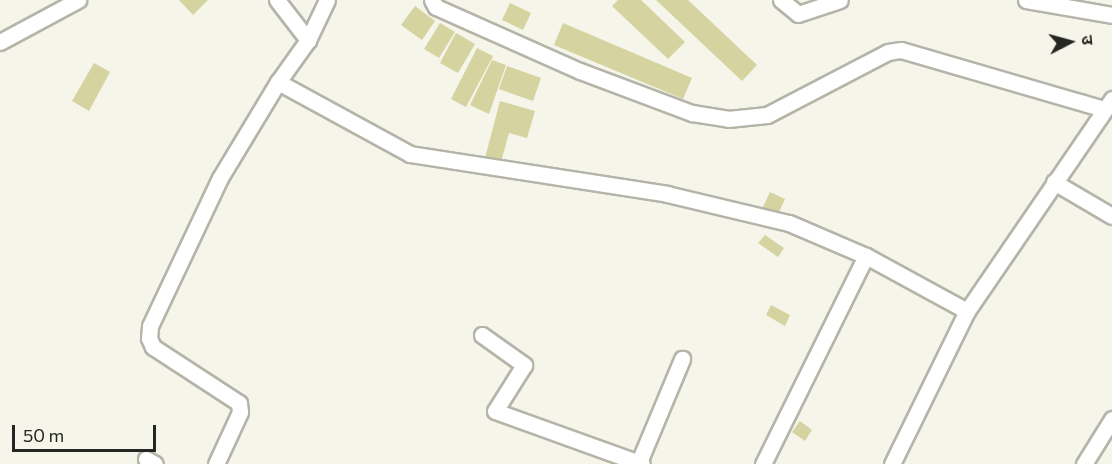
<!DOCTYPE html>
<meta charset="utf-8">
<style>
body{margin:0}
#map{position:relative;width:1112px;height:464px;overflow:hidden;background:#f5f5ea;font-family:Commissioner,"Noto Sans Devanagari",sans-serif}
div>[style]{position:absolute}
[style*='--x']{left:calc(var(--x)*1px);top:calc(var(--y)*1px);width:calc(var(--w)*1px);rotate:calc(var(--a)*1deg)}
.building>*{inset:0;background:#d5d3a0}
.roads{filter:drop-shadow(2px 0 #b4b4a9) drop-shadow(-2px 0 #b4b4a9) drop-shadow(0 2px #b4b4a9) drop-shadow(0 -2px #b4b4a9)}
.minor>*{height:15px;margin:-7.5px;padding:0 7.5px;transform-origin:7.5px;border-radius:7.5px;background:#fff}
span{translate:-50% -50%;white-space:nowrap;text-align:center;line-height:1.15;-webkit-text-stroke:5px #f5f5ea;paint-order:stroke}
.north{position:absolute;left:1040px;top:12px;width:60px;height:60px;-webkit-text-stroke:4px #f5f5ea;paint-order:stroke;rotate:84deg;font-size:16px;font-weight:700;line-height:24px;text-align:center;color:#252521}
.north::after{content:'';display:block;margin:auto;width:21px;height:27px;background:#252521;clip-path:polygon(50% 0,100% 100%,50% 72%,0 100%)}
.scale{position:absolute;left:12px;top:425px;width:144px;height:27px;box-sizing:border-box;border:3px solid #252521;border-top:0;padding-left:8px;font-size:18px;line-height:21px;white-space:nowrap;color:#252521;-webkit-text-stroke:4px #f5f5ea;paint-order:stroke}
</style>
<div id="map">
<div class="building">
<div style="clip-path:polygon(179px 0,208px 0,193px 15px)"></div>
<div style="clip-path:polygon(618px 0,641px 0,685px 42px,668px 59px,612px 6px)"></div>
<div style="clip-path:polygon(656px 0,688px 0,757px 65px,742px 81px)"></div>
<div style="clip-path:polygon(510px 3px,531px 13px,523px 30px,502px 20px)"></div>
<div style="clip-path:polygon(415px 6px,435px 21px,422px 40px,401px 25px)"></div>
<div style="clip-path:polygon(440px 23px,455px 32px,439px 58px,424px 49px)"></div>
<div style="clip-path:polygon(563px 23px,692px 78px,683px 99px,554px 45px)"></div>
<div style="clip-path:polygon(456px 33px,475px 44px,458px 73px,440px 63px)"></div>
<div style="clip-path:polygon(477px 48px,493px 56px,466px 107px,451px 99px)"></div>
<div style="clip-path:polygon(492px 60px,506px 65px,489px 114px,470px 105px)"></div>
<div style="clip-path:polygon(94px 63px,110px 72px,89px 111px,72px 101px)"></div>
<div style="clip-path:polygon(507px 66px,541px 78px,533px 101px,499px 89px)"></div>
<div style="clip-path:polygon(500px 101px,535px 111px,527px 138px,509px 133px,501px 162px,485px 158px)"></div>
<div style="clip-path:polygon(770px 192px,785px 199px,778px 214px,763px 207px)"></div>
<div style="clip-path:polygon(765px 235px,784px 248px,778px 257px,758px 243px)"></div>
<div style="clip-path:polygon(771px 305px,790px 315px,785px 326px,766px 315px)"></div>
<div style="clip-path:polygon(800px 421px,812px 430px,805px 441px,792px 432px)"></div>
</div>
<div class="roads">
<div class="minor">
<div style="--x:277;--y:0;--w:51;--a:52.2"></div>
<div style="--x:432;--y:0;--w:8;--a:60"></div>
<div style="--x:436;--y:7;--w:158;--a:24"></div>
<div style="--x:580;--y:71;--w:120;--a:20.6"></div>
<div style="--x:692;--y:113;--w:36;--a:9"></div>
<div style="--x:728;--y:119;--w:39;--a:-6"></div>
<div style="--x:767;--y:115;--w:136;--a:-27.5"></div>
<div style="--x:888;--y:52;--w:13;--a:-9"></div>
<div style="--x:901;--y:50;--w:211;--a:16.2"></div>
<div style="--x:781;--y:0;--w:22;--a:39"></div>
<div style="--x:798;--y:14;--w:44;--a:-18.4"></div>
<div style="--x:1026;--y:0;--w:87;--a:9.9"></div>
<div style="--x:0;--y:42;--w:89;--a:-28.3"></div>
<div style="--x:278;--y:82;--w:150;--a:28.6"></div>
<div style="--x:410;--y:154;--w:260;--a:8.8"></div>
<div style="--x:667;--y:194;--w:125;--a:13.4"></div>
<div style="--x:789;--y:223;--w:84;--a:23.2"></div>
<div style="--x:866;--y:256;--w:115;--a:28.6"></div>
<div style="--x:1054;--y:182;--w:67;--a:30.4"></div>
<div style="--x:482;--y:335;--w:52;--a:35.5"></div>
<div style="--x:524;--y:365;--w:54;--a:122.2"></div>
<div style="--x:495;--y:411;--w:156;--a:19.8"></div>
<div style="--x:146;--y:459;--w:10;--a:29"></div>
<div style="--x:639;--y:462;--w:112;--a:-67.3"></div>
<div style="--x:216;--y:464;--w:57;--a:-65.2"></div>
<div style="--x:240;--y:412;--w:9;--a:-96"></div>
<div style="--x:239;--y:403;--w:103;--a:-146.9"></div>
<div style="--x:153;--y:347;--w:10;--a:-114"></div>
<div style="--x:149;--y:338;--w:12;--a:-85"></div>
<div style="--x:150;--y:326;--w:164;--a:-64.7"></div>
<div style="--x:220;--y:178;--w:112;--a:-58.9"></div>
<div style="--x:278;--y:82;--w:52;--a:-54.5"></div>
<div style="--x:308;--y:40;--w:44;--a:-64.6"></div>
<div style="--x:763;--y:464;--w:232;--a:-63.7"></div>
<div style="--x:892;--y:464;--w:170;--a:-63.9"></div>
<div style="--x:967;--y:311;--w:257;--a:-55.6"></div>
<div style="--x:1084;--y:464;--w:53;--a:-58.1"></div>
</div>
</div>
<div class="north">उ</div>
<div class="scale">50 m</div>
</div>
